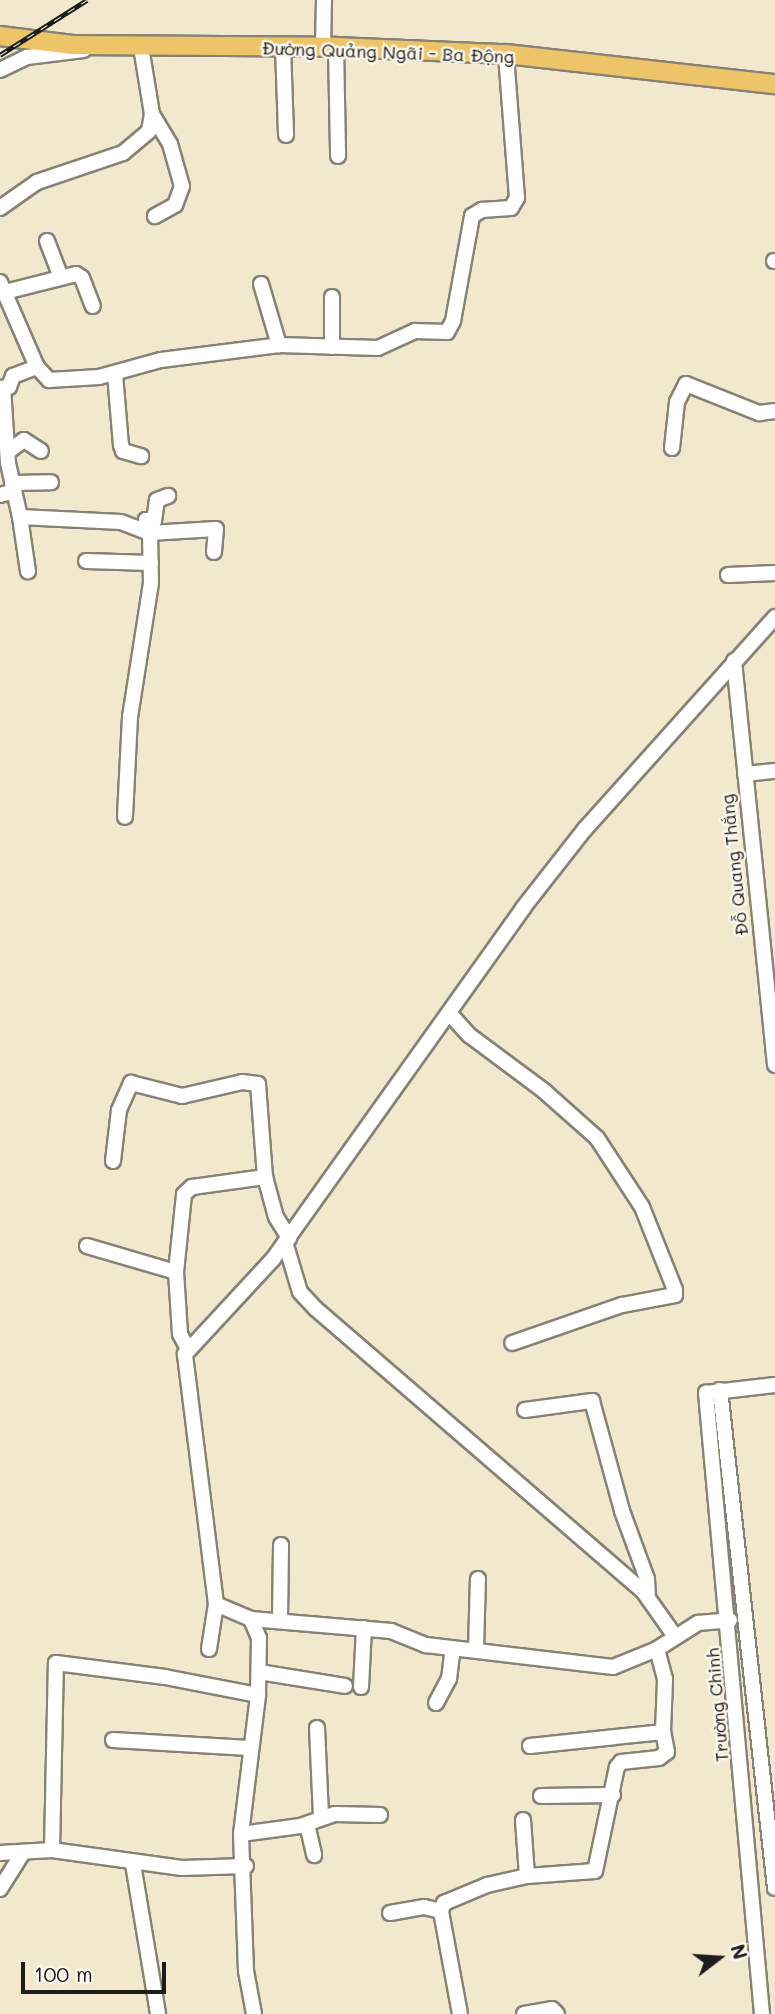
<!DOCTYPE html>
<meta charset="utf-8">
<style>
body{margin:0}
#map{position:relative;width:775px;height:2014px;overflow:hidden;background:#f1e8ce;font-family:Mali,sans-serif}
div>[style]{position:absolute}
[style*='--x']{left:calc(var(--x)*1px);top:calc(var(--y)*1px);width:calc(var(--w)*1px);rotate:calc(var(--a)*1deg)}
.roads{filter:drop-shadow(2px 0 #868275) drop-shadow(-2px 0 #868275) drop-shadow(0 2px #868275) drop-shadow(0 -2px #868275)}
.minor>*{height:14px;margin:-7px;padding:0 7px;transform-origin:7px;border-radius:7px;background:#fff}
.major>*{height:18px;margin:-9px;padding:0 9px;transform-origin:9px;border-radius:9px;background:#eec469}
.rail>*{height:5px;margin-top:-2.5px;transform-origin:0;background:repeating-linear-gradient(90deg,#fbf7ec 0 8px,#1c1c1c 0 16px);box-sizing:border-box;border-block:2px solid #1c1c1c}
span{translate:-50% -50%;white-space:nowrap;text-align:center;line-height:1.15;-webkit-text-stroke:5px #fbf7ec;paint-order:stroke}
.street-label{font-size:18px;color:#1c1c1c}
.north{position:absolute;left:684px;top:1923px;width:70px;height:70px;-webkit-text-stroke:5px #fbf7ec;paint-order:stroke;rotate:73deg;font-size:19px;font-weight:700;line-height:28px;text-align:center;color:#1c1c1c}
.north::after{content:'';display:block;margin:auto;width:24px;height:32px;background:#1c1c1c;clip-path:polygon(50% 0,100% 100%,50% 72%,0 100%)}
.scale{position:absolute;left:21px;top:1962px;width:145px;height:32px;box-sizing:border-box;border:4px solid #1c1c1c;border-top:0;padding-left:9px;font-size:21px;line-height:24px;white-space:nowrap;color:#1c1c1c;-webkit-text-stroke:5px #fbf7ec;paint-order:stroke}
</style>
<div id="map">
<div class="roads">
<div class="minor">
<div style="--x:283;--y:47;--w:88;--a:88"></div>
<div style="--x:323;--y:47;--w:47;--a:-88.8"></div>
<div style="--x:336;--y:47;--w:109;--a:88.9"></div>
<div style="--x:0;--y:70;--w:30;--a:-26"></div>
<div style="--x:27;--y:57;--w:57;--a:-7"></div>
<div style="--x:152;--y:114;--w:35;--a:59"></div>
<div style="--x:170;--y:144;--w:44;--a:74.1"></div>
<div style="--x:182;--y:186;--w:20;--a:110"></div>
<div style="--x:175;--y:205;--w:23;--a:151"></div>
<div style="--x:0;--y:208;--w:45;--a:-35.1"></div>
<div style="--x:37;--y:182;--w:91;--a:-18.6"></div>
<div style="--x:123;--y:153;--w:34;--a:-40"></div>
<div style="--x:149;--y:131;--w:17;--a:-80"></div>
<div style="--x:152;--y:114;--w:68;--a:-99.3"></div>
<div style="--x:47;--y:241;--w:39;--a:69"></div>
<div style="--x:774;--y:261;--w:1;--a:0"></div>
<div style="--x:0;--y:282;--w:93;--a:66.5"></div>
<div style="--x:37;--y:367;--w:18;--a:47"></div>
<div style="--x:49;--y:380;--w:50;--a:-3.4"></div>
<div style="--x:99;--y:377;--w:64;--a:-15.3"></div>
<div style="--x:161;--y:360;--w:119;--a:-7.2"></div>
<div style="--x:279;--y:345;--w:99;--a:1.7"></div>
<div style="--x:378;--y:348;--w:41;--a:-24.7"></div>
<div style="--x:415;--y:331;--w:32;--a:2"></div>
<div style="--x:447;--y:332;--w:13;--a:-61"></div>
<div style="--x:453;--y:321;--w:107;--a:-79.7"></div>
<div style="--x:472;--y:216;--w:12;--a:-31"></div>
<div style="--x:482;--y:210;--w:29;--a:-4"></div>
<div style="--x:511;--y:208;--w:12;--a:-59"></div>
<div style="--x:517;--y:198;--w:144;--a:-94.4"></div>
<div style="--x:261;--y:284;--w:64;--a:73.6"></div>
<div style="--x:5;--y:292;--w:73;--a:-14.2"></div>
<div style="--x:76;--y:274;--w:7;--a:34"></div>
<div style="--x:82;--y:278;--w:30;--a:69"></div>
<div style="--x:332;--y:297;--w:50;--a:90"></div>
<div style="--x:115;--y:374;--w:71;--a:85.2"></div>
<div style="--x:121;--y:445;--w:6;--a:72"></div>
<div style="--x:123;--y:451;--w:19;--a:16"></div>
<div style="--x:0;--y:388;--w:9;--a:-6"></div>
<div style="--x:9;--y:387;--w:12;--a:-70"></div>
<div style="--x:13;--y:376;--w:26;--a:-21"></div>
<div style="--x:3;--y:388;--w:75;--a:86.2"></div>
<div style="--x:8;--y:463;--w:55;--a:77.5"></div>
<div style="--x:20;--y:517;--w:101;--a:2.8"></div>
<div style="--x:121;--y:522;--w:31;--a:21"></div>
<div style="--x:150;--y:533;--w:50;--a:88.9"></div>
<div style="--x:151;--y:583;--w:136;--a:98.9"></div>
<div style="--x:130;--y:717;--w:100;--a:92.9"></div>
<div style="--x:672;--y:448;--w:46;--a:-83.8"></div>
<div style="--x:677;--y:402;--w:20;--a:-63"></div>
<div style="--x:686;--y:384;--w:79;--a:21.7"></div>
<div style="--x:759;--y:413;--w:16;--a:-7"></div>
<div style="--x:8;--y:452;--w:20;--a:-37"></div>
<div style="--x:24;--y:440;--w:20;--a:33"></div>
<div style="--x:12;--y:483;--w:39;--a:-1"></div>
<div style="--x:0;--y:495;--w:15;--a:-16"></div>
<div style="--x:20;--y:517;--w:55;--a:81.6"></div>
<div style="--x:145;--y:528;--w:8;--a:-83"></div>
<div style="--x:146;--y:520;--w:8;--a:7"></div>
<div style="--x:154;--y:521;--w:21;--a:-82"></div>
<div style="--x:157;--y:500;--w:12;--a:-20"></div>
<div style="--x:150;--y:533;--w:66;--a:-3.5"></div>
<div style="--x:216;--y:529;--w:23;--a:95"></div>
<div style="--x:86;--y:561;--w:65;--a:1.8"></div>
<div style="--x:728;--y:575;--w:47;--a:-2.4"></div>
<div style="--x:734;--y:661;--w:406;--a:84.2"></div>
<div style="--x:745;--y:774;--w:30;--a:-6"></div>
<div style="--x:450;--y:1014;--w:28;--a:48"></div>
<div style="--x:469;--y:1035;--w:94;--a:36.7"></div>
<div style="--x:544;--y:1091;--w:71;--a:41.6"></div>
<div style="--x:597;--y:1138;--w:82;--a:56.9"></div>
<div style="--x:642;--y:1207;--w:89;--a:68.3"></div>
<div style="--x:675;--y:1290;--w:5;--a:90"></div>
<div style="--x:675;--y:1295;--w:54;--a:169.3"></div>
<div style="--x:622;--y:1305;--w:116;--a:160.9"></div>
<div style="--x:113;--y:1161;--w:51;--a:-83.3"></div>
<div style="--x:119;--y:1110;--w:30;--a:-66"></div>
<div style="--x:131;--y:1083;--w:53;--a:14.3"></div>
<div style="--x:182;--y:1096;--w:62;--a:-13.1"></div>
<div style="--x:242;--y:1082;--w:16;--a:7"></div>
<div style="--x:258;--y:1084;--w:93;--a:85.7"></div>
<div style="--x:265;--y:1177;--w:41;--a:74.6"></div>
<div style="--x:276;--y:1217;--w:25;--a:58"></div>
<div style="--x:285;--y:1242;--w:52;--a:73.3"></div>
<div style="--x:300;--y:1292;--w:23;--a:47"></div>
<div style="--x:316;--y:1309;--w:432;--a:40.8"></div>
<div style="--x:643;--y:1591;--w:54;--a:54.8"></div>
<div style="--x:87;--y:1246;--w:93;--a:16.3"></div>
<div style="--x:188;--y:1349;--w:17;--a:-118"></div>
<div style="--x:180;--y:1334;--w:62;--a:-93.7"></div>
<div style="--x:176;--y:1272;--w:78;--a:-84.1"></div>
<div style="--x:184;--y:1194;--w:11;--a:-41"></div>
<div style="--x:192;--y:1187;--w:74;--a:-7.8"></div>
<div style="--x:720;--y:1390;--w:501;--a:83.7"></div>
<div style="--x:525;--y:1410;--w:68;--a:-7.7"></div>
<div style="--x:592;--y:1401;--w:114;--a:74.7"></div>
<div style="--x:622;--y:1511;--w:72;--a:69.8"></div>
<div style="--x:647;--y:1579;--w:17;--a:87"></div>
<div style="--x:251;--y:1619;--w:141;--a:4.9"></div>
<div style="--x:391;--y:1631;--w:38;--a:22"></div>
<div style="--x:426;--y:1645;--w:188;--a:6.7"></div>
<div style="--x:613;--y:1667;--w:48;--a:-22.2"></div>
<div style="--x:657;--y:1649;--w:49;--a:-32.4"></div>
<div style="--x:698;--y:1623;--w:32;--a:-5"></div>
<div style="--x:280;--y:1619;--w:74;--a:-89.2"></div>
<div style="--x:209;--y:1649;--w:46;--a:-81.2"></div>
<div style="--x:476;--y:1649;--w:70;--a:-88.4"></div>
<div style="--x:259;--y:1672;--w:87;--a:9.2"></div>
<div style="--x:361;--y:1687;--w:59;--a:-87.1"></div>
<div style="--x:436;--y:1703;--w:27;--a:-62"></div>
<div style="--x:449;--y:1679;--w:31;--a:-83"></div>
<div style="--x:317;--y:1728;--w:89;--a:87.4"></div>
<div style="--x:113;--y:1740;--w:136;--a:3.4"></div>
<div style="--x:530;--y:1746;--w:134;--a:-6"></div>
<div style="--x:541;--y:1796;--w:72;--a:-0.8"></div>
<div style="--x:523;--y:1820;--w:56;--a:85.9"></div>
<div style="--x:307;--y:1824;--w:32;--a:77"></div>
<div style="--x:241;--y:1834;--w:60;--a:-7.7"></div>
<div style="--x:300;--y:1826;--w:37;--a:-19"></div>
<div style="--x:335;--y:1814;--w:45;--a:1.3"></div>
<div style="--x:52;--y:1850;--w:187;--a:-88.8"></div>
<div style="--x:56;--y:1663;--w:110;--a:7.3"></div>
<div style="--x:165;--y:1677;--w:95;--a:11"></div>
<div style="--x:0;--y:1853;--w:52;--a:-3.3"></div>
<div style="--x:52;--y:1850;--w:131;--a:7.9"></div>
<div style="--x:182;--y:1868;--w:64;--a:-1.8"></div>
<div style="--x:133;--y:1864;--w:152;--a:80.5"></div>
<div style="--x:0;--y:1889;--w:41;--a:-57.8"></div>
<div style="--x:390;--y:1913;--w:35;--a:-10"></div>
<div style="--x:424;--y:1907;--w:17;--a:13"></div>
<div style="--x:254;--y:2014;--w:44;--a:-100.5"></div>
<div style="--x:246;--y:1971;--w:137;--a:-92.1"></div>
<div style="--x:241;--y:1834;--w:140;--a:-83"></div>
<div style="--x:258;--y:1695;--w:57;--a:-89"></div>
<div style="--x:259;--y:1638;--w:21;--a:-113"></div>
<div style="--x:251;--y:1619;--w:38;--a:-157"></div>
<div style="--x:216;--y:1604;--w:252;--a:-97.1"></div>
<div style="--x:185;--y:1354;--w:129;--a:-47.2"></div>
<div style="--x:273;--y:1259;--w:431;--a:-54.5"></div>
<div style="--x:523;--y:908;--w:100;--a:-51.9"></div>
<div style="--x:585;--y:829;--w:285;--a:-48.1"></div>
<div style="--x:460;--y:2014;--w:105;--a:-100.5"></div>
<div style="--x:441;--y:1911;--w:9;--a:-69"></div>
<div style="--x:444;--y:1903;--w:47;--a:-22.7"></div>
<div style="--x:487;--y:1885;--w:41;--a:-12.7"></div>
<div style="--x:527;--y:1876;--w:68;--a:-4.2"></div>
<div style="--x:595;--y:1871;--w:106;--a:-78.1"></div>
<div style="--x:617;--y:1767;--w:6;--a:-51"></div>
<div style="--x:621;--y:1762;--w:38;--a:-6"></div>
<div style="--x:659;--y:1758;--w:10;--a:-37"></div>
<div style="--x:667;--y:1752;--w:20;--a:-101"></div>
<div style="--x:663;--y:1732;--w:53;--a:-87.8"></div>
<div style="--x:665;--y:1679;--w:31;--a:-105"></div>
<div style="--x:524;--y:2014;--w:28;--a:-10"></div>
<div style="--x:552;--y:2009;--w:7;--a:45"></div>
<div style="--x:762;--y:2014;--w:624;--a:-95.15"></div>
<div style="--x:706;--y:1393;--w:69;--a:-6.6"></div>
</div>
<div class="major">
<div style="--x:0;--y:36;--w:73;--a:7.1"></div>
<div style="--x:72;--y:45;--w:264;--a:0.4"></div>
<div style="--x:336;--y:47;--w:170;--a:2.4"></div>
<div style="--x:506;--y:54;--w:271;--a:6.4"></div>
</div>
</div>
<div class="rail">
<div style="--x:0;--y:55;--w:103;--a:-32.3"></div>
</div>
<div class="street-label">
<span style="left:388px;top:52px;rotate:2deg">Đường Quảng Ngãi - Ba Động</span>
<span style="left:734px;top:865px;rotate:-96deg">Đỗ Quang Thắng</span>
<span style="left:717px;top:1705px;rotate:-95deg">Trường Chinh</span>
</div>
<div class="north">N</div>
<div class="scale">100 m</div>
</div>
